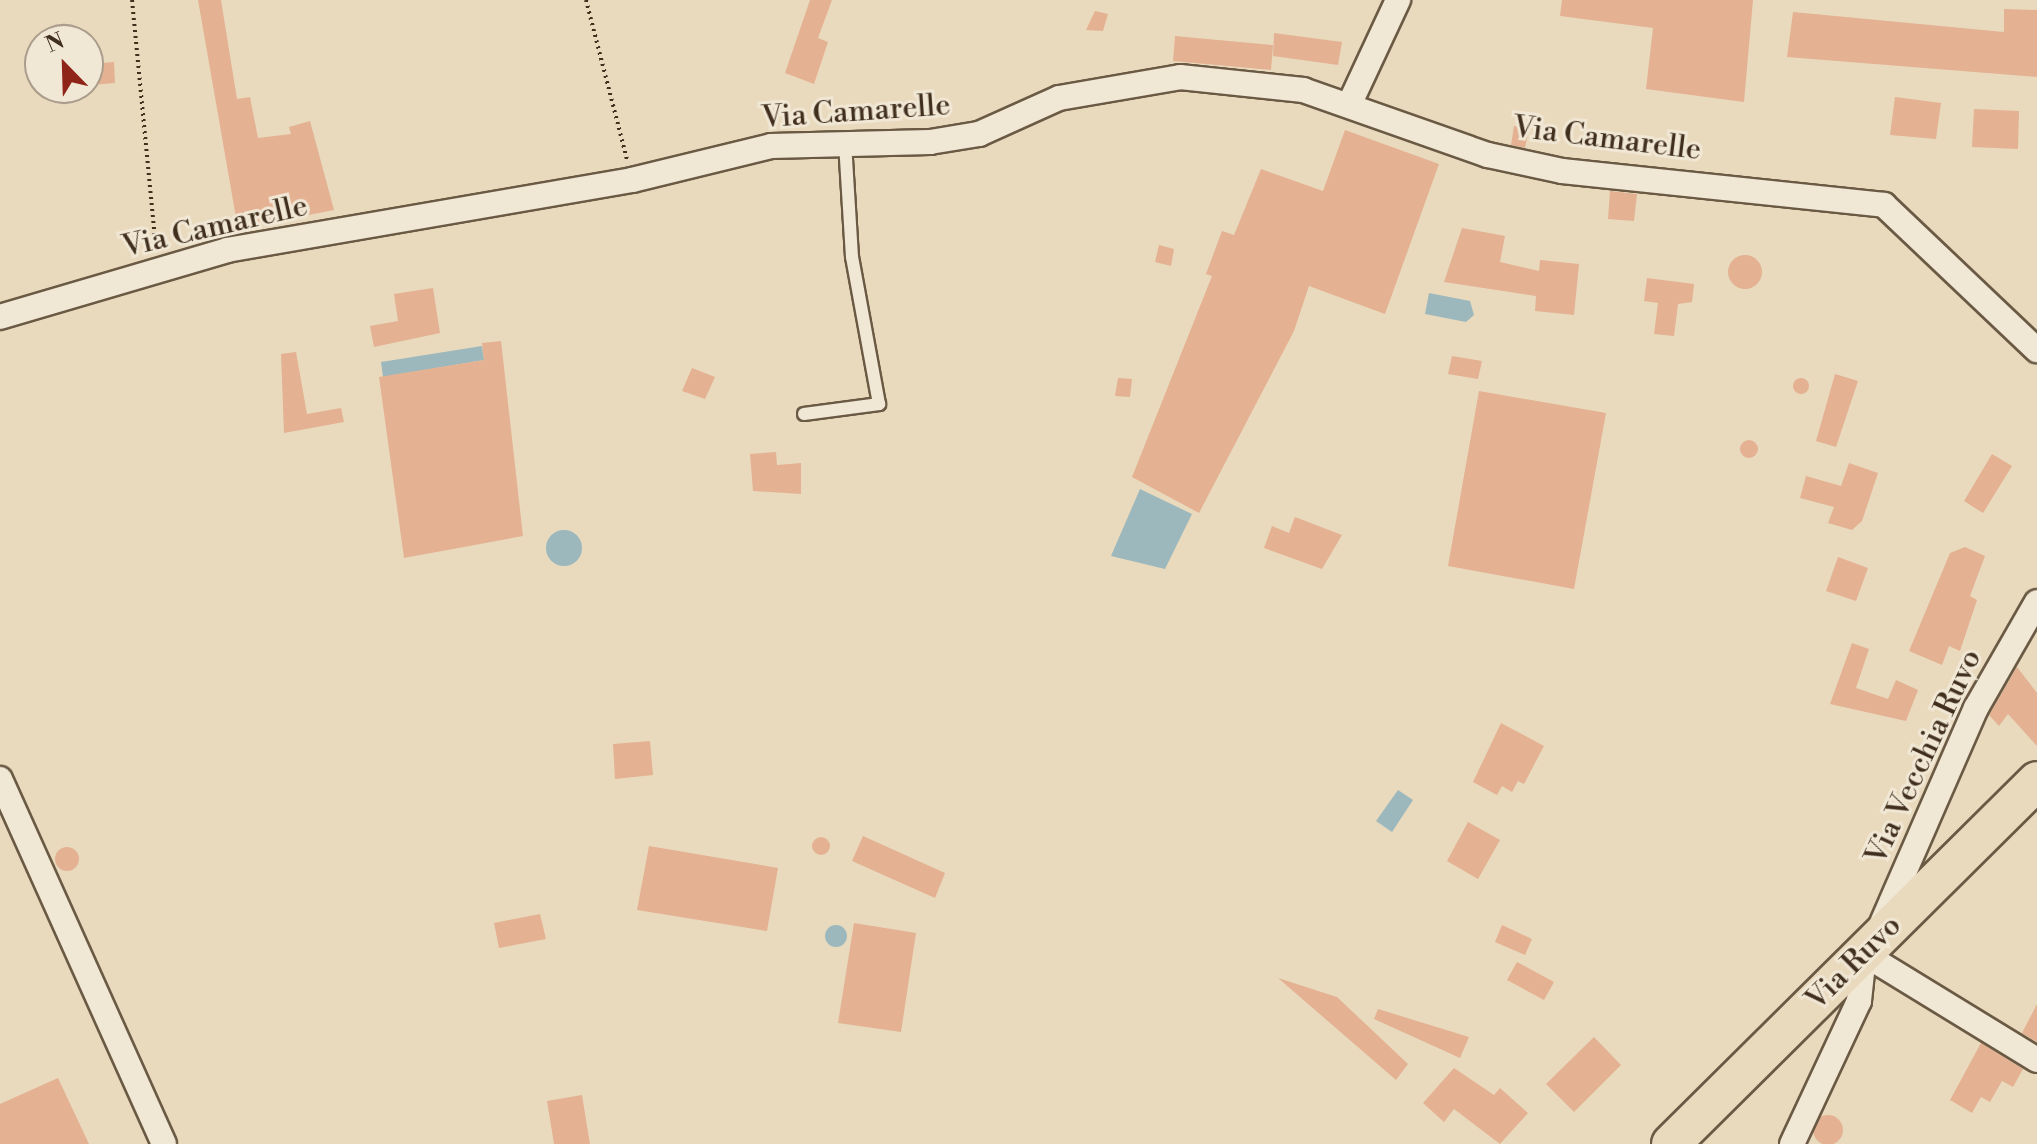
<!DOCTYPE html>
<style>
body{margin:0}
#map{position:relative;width:2037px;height:1144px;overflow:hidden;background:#e9dabe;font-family:"Libre Bodoni",serif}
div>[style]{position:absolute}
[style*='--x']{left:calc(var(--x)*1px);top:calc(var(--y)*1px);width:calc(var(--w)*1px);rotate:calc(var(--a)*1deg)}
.water>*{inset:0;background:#9cb8bc}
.round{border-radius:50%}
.building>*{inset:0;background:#e4b192}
.path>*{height:4px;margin-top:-2px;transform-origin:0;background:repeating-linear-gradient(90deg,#402f1c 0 2px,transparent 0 6px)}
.roads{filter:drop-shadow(2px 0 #6a5a44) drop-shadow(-2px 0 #6a5a44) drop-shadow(0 2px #6a5a44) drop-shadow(0 -2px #6a5a44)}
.service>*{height:12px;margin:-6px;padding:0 6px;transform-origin:6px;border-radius:6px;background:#f1e7d5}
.minor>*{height:24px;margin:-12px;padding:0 12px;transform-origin:12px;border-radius:12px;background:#f1e7d5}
.primary>*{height:38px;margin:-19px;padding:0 19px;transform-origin:19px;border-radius:19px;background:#e9dabe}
span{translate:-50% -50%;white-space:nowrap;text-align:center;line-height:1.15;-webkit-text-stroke:6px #f1e7d5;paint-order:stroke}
.street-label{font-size:30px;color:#402f1c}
.north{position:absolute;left:24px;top:24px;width:80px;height:80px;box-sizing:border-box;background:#f1e7d5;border:2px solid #aa9d8b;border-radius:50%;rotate:337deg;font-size:22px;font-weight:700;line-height:32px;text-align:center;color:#402f1c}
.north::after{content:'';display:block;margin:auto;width:28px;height:36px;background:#8f2418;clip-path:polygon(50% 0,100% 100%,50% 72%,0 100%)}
</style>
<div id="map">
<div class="water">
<div style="clip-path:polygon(1429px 293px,1470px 301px,1474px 315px,1466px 322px,1425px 314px)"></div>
<div style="clip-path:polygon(482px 346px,484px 360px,383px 377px,381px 362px)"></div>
<div style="clip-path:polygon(1140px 489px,1192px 514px,1165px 569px,1111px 556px)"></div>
<div class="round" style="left:546px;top:530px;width:36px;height:36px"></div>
<div style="clip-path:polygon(1398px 790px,1413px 800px,1392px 832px,1376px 821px)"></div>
<div class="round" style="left:825px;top:925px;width:22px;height:22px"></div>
</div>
<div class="building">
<div style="clip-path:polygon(198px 0,221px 0,237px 99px,250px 97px,258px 138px,291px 134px,289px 127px,310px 121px,334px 210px,238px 229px)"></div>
<div style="clip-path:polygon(810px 0,832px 0,818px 38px,828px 42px,814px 84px,785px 73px)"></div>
<div style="clip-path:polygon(1562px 0,1753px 0,1744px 102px,1646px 89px,1653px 28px,1560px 16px)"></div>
<div style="clip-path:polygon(2004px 9px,2037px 10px,2037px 77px,1787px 57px,1793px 12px,2004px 32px)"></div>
<div style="clip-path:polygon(1095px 11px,1108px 14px,1103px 31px,1086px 30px)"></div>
<div style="clip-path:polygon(1274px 33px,1342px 42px,1338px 65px,1273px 56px)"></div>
<div style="clip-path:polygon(1175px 36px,1273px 45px,1271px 70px,1173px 61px)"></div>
<div style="clip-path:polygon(114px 62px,115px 83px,91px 85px,90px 64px)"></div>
<div style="clip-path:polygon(1895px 97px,1941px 103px,1936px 139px,1890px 135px)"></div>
<div style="clip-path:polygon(1974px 109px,2019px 111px,2018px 149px,1972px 147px)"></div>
<div style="clip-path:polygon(1514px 126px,1529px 129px,1525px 148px,1511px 145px)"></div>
<div style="clip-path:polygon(1345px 130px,1439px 164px,1385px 314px,1309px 286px,1294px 331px,1199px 513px,1132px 477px,1212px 276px,1206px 274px,1222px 231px,1234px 235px,1261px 169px,1323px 191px)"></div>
<div style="clip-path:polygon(1610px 191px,1637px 194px,1634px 221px,1608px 219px)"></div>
<div style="clip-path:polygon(1462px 228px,1505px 236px,1500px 262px,1539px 271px,1540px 260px,1579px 264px,1574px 315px,1535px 311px,1536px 296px,1444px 282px)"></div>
<div style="clip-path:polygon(1159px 245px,1174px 249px,1171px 266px,1155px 262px)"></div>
<div class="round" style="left:1728px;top:255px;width:34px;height:34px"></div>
<div style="clip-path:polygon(1647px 278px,1694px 284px,1692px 302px,1678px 304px,1674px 336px,1654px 334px,1658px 303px,1644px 301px)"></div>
<div style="clip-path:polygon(433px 288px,440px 333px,374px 347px,370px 326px,398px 321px,394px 294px)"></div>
<div style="clip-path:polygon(501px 341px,523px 536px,404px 558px,379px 377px,484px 360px,482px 343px)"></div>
<div style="clip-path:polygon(296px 352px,307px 414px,341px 408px,344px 422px,284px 433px,281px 354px)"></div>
<div style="clip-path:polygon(1452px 356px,1482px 361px,1478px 379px,1448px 374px)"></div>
<div style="clip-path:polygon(692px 368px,715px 377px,705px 399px,682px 391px)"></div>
<div style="clip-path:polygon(1835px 374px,1858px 381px,1836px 447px,1816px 441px)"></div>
<div class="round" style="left:1793px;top:378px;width:16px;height:16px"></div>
<div style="clip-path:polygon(1118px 378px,1132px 379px,1130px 397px,1115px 396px)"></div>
<div style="clip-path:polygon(1479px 391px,1606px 413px,1574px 589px,1448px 566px)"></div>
<div class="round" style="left:1740px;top:440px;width:18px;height:18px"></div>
<div style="clip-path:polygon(776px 452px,777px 465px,801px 463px,801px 494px,753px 491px,750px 454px)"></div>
<div style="clip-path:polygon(1992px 454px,2012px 466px,1983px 513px,1964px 501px)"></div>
<div style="clip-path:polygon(1849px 463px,1878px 473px,1862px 521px,1852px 530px,1828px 523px,1834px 507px,1800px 498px,1806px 476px,1841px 486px)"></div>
<div style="clip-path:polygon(1295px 517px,1342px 535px,1322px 569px,1264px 548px,1272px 526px,1289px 533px)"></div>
<div style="clip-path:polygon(1965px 547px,1985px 556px,1970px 596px,1977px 600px,1960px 651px,1949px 646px,1942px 665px,1909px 651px,1950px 553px)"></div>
<div style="clip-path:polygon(1838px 557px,1868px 568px,1856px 601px,1826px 591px)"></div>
<div style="clip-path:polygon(1852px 643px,1869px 649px,1856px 688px,1888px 699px,1896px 680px,1918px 690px,1906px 721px,1830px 704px)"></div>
<div style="clip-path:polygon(2017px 667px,2037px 693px,2037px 746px,2008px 714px,1999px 726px,1989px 715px)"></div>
<div style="clip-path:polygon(1501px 723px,1544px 746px,1524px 784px,1518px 781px,1512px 792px,1502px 786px,1497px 795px,1473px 782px)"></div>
<div style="clip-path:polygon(650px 741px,653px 775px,615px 779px,613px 744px)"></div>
<div style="clip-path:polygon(1468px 822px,1500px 840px,1478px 879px,1447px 861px)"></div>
<div style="clip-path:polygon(863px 836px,945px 873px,935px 898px,852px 861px)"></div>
<div class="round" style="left:812px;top:837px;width:18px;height:18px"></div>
<div style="clip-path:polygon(649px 846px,778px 868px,767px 931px,637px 910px)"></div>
<div class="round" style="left:55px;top:847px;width:24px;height:24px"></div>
<div style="clip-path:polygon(540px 914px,546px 939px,499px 948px,494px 923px)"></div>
<div style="clip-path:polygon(854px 923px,916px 933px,901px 1032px,838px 1023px)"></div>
<div style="clip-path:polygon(1502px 925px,1532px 939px,1525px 955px,1495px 942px)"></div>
<div style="clip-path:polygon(1517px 962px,1554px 982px,1544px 1000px,1507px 980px)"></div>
<div style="clip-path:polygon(1278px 978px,1337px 997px,1408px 1064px,1396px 1080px)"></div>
<div style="clip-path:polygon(2037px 1004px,2037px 1042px,2022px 1033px)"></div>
<div style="clip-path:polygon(1378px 1009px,1469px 1037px,1460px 1058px,1374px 1019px)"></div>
<div style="clip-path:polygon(1594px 1037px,1621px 1065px,1574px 1112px,1546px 1084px)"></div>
<div style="clip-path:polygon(1981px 1043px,2023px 1069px,2013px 1087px,2002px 1081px,1990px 1102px,1981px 1097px,1972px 1113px,1950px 1100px)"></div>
<div style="clip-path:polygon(1454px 1068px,1494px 1095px,1500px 1088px,1528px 1113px,1500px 1144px,1454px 1109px,1444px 1122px,1423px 1103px)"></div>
<div style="clip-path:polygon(58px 1078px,89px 1144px,0 1144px,0 1104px)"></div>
<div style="clip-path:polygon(582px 1095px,590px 1144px,554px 1144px,547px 1101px)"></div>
<div class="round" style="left:1813px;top:1115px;width:30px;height:30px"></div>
</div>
<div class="path">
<div style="--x:132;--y:0;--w:249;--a:84.5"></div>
<div style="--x:586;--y:0;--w:165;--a:75.6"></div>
</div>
<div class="roads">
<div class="service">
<div style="--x:804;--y:414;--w:76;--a:-7.6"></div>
<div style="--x:879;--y:404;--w:149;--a:-100.4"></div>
<div style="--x:852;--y:257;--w:113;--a:-93.5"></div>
</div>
<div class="minor">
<div style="--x:1350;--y:103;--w:114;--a:-65"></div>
<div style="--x:0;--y:317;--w:237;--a:-16.4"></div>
<div style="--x:227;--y:250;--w:411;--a:-9.8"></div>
<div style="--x:632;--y:180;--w:143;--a:-13.7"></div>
<div style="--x:771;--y:146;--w:159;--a:-1.4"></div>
<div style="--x:930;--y:142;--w:50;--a:-9.3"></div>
<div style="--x:979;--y:134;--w:88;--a:-24.2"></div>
<div style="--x:1059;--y:98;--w:123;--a:-9.8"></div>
<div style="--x:1180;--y:77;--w:124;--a:6"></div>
<div style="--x:1303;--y:90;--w:196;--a:19.4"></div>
<div style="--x:1488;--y:155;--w:76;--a:12.2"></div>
<div style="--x:1562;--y:171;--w:324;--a:6"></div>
<div style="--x:1884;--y:205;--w:211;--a:43.5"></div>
<div style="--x:0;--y:779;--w:400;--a:65.8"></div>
<div style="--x:1882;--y:923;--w:235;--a:-66.4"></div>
<div style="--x:1976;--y:708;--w:122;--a:-60.1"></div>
<div style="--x:1792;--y:1144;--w:158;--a:-64.9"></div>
<div style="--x:1859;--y:1001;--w:47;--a:-83.9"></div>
<div style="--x:1864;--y:954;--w:203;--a:31.5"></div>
</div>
<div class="primary">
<div style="--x:1671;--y:1144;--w:515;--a:-44.76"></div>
</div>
</div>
<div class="street-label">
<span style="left:856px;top:112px;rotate:-4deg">Via Camarelle</span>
<span style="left:1607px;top:139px;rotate:7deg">Via Camarelle</span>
<span style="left:215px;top:227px;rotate:-13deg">Via Camarelle</span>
<span style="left:1924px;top:757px;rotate:-65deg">Via Vecchia Ruvo</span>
<span style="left:1854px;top:963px;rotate:-45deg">Via Ruvo</span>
</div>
<div class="north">N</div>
</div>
